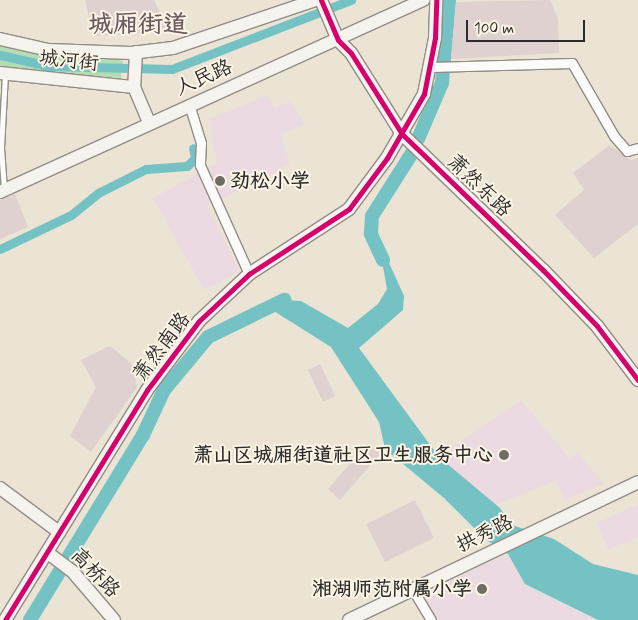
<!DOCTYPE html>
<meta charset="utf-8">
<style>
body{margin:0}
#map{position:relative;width:638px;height:620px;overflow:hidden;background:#ebe4d5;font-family:Mynerve,"LXGW WenKai TC",sans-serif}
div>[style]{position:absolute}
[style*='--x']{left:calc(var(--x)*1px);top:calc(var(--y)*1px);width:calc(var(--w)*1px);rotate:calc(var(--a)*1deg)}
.built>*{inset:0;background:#ebdae1}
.green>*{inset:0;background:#b5ddb3}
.water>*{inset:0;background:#75c2c4}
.canal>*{height:9px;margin:-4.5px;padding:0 4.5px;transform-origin:4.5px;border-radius:4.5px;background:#75c2c4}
.river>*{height:14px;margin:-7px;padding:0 7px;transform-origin:7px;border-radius:7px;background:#75c2c4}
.building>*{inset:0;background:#ded1cf}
.roads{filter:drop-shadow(1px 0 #918d86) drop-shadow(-1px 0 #918d86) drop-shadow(0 1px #918d86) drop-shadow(0 -1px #918d86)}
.lane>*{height:4.5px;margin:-2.25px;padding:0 2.25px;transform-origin:2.25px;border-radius:2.25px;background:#fcfbf9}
.street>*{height:9px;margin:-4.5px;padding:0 4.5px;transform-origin:4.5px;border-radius:4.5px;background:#fcfbf9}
.secondary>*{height:12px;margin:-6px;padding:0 6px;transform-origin:6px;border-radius:6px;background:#f6f2ee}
.cycleway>*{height:5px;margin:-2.5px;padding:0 2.5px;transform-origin:2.5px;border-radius:2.5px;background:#d6006c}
.dots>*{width:14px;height:14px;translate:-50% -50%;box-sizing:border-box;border:2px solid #fcf5e5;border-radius:50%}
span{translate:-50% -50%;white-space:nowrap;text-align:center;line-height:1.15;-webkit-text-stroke:4px #fcf5e5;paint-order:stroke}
.street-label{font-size:20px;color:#2b2b2b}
.poi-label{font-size:20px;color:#2b2b2b;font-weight:700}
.left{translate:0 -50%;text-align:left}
.right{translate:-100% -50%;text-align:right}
.district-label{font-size:25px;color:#6b5a62;font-weight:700}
.scale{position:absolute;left:466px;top:20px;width:119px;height:22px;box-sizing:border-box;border:2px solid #2b2b2b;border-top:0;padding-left:6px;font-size:15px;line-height:18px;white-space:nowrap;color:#2b2b2b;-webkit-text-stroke:4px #fcf5e5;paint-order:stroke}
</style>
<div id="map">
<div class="built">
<div style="clip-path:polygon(267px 96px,275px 107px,291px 102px,304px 124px,281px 134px,290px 164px,207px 206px,240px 271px,204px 290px,153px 198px,217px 163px,209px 119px)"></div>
<div style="clip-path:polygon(521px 400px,569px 458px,578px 453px,604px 484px,565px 500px,555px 481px,496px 505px,439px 457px)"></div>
<div style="clip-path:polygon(638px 504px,638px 538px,608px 549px,597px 523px)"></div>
<div style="clip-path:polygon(508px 554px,525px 584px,598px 620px,436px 620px,420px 594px)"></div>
</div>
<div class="green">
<div style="clip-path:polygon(0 43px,123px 61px,121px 78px,0 69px)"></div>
</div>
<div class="water">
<div style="clip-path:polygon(386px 256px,404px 296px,403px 310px,359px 348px,439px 457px,500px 508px,512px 525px,554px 539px,593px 564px,638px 575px,638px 620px,598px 620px,525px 584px,508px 554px,485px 539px,444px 498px,385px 449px,379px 422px,331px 347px,269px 308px,284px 300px,301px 301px,348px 328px,378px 304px,387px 289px,382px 261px)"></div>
</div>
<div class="canal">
<div style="--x:0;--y:55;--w:50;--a:12.7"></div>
<div style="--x:49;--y:66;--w:123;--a:1.4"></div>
<div style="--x:172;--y:69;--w:192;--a:-21.1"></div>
<div style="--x:0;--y:249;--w:79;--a:-25.6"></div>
<div style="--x:71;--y:215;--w:35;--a:-39"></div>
<div style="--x:98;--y:193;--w:54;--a:-26.6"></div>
<div style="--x:146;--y:169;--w:41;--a:-4.2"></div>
<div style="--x:187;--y:166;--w:11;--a:-45"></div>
<div style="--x:195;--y:158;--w:10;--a:-101"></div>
</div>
<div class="river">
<div style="--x:418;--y:139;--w:61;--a:-66.8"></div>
<div style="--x:442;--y:83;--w:83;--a:-85.2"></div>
<div style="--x:383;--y:260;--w:29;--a:-115"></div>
<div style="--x:371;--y:234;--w:18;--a:-87"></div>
<div style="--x:372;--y:216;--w:75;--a:-57.6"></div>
<div style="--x:30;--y:620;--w:217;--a:-58.6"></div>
<div style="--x:143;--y:435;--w:50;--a:-65"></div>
<div style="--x:164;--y:390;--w:69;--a:-50.3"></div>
<div style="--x:208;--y:337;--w:85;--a:-26"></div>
</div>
<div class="building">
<div style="clip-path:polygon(85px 0,154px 0,169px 32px,94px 36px)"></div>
<div style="clip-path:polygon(550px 0,558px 19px,559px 53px,451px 59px,456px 2px)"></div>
<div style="clip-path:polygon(610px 145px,631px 160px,638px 158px,638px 224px,594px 258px,555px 215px,584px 190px,573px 173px)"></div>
<div style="clip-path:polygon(15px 194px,28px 227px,0 239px,0 200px)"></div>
<div style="clip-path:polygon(110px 346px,132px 364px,137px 387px,91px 452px,70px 436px,96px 387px,81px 360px)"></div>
<div style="clip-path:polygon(320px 364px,335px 396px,323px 402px,308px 370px)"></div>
<div style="clip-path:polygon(368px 443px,380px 454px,340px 500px,328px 489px)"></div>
<div style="clip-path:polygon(415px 500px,434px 538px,385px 562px,366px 524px)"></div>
</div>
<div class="roads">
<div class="lane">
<div style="--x:4;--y:189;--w:41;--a:-94.2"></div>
<div style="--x:1;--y:148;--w:73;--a:-86.9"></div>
</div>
<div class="street">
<div style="--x:431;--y:67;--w:141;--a:-1.6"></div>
<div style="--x:572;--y:63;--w:84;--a:60.1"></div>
<div style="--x:614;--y:136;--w:20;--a:49"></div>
<div style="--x:627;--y:151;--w:11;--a:-15"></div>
<div style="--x:189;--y:104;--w:41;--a:72.9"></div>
<div style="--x:201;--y:143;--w:22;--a:93"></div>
<div style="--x:200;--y:165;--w:120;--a:65.8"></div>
<div style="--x:413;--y:590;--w:35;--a:59"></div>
</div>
<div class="secondary">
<div style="--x:321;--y:0;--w:43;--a:67"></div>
<div style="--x:338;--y:40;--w:18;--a:45"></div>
<div style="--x:351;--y:53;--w:96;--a:57.8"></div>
<div style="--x:402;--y:134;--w:196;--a:44"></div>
<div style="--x:543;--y:270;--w:78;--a:46"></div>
<div style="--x:597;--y:326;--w:68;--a:52.8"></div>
<div style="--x:0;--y:39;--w:50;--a:12.7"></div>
<div style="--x:49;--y:50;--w:82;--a:2.1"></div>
<div style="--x:131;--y:53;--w:42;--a:-6.8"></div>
<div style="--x:173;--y:48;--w:151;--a:-18.6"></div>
<div style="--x:136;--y:52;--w:35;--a:93"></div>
<div style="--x:134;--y:87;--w:39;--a:67"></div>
<div style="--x:0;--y:73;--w:135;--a:6"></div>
<div style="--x:0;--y:192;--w:465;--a:-24.4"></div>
<div style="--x:0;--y:488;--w:74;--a:36.7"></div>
<div style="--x:48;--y:553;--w:31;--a:37"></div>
<div style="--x:73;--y:572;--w:63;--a:49.5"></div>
<div style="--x:5;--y:620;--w:270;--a:-58.3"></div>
<div style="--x:147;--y:390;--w:86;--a:-53"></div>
<div style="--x:199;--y:321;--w:69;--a:-43.2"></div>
<div style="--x:249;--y:274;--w:119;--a:-33"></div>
<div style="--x:349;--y:209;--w:64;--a:-53.3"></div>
<div style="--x:387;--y:158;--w:74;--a:-60"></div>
<div style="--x:424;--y:94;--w:57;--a:-78.9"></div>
<div style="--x:435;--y:38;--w:38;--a:-88"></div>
<div style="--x:349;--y:620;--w:320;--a:-25.5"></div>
</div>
</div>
<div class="cycleway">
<div style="--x:321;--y:0;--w:43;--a:67"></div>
<div style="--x:338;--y:40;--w:18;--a:45"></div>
<div style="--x:351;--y:53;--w:96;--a:57.8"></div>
<div style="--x:402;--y:134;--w:196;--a:44"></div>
<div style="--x:543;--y:270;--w:78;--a:46"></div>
<div style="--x:597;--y:326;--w:68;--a:52.8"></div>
<div style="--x:5;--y:620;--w:270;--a:-58.3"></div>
<div style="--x:147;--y:390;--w:86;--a:-53"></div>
<div style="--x:199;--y:321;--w:69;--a:-43.2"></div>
<div style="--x:249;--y:274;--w:119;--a:-33"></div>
<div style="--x:349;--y:209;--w:64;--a:-53.3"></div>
<div style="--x:387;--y:158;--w:74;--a:-60"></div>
<div style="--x:424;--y:94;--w:57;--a:-78.9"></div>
<div style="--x:435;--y:38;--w:38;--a:-88"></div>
</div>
<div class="dots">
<div style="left:220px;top:181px;background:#6e6c66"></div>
<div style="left:504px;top:455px;background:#6e6c66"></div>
<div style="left:482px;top:589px;background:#6e6c66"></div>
</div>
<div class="street-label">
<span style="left:69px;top:61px;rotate:6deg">城河街</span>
<span style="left:204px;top:78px;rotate:-24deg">人民路</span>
<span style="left:479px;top:186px;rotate:44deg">萧然东路</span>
<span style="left:162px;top:347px;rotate:-53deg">萧然南路</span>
<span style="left:485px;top:534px;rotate:-26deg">拱秀路</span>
<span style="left:95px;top:573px;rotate:46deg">高桥路</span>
</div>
<div class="poi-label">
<span class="left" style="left:230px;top:181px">劲松小学</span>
<span class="right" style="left:493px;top:455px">萧山区城厢街道社区卫生服务中心</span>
<span class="right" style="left:472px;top:589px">湘湖师范附属小学</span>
</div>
<div class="district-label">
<span style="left:138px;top:26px">城厢街道</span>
</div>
<div class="scale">100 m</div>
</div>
